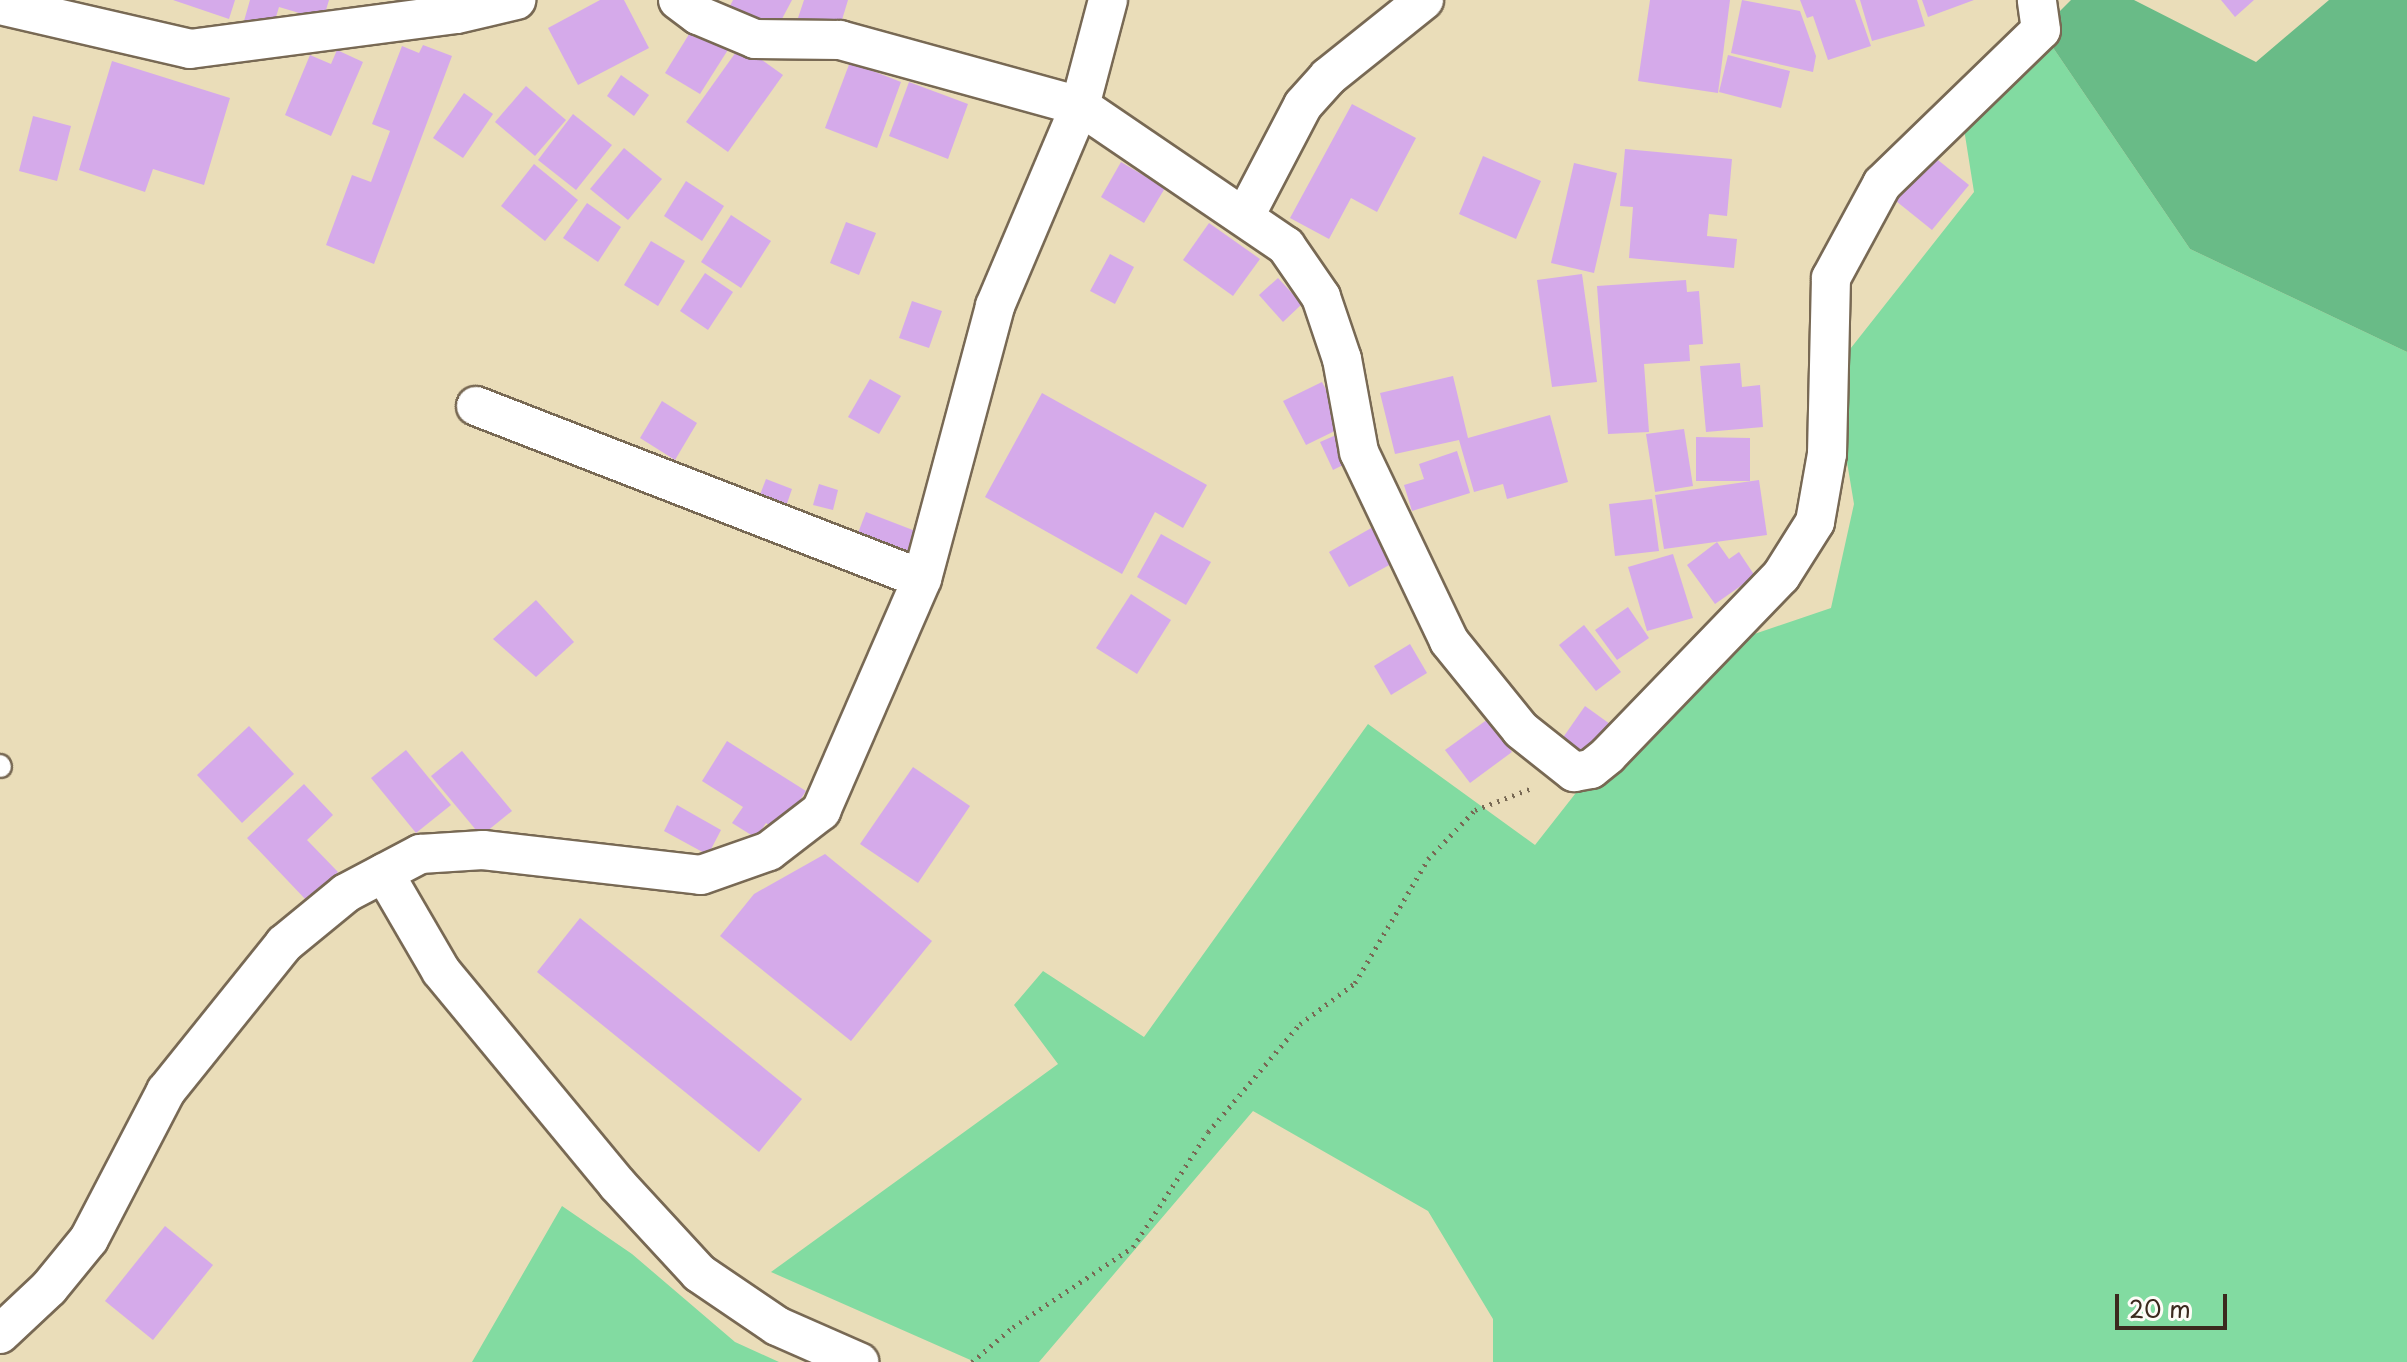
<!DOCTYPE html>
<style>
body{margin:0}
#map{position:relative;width:2407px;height:1362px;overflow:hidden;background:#eaddb9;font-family:"Playpen Sans",sans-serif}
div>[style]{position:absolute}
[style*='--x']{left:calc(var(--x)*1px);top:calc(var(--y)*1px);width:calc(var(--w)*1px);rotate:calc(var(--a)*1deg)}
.green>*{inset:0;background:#82dba1}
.forest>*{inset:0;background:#69bb87}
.building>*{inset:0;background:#d5aaea}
.path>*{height:5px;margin-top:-2.5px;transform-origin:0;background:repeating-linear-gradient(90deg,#786954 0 2px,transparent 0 8px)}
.roads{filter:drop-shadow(2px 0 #786954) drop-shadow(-2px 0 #786954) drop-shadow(0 2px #786954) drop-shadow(0 -2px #786954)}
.service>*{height:20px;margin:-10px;padding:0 10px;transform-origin:10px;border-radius:10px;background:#fff}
.minor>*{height:38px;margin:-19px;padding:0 19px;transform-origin:19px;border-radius:19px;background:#fff}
span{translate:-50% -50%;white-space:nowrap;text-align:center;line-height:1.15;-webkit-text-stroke:8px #fdfcf7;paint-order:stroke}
.scale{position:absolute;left:2115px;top:1294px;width:112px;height:36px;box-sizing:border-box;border:4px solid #3b2a1e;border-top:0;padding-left:10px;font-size:24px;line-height:28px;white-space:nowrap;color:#3b2a1e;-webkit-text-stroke:6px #fdfcf7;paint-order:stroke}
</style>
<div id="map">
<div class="green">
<div style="clip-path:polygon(2041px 30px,2190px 249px,2407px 352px,2407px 1362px,1493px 1362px,1493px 1319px,1428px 1211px,1253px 1111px,1039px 1362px,975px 1362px,771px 1272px,1058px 1064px,1014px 1005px,1043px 971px,1144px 1037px,1368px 724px,1535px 845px,1681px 659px,1831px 608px,1854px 504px,1832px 372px,1974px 192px,1964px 129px)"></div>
<div style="clip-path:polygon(562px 1206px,632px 1254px,735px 1342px,779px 1362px,472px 1362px)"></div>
</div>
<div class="forest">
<div style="clip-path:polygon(2071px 0,2134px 0,2256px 62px,2329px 0,2407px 0,2407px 352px,2190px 249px,2041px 30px)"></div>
</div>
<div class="building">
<div style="clip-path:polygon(173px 0,235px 0,229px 19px)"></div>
<div style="clip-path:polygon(250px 0,329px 0,323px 20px,279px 7px,272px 30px,244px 21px)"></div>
<div style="clip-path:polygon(600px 0,624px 0,649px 48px,578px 85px,548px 28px)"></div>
<div style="clip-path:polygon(733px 0,792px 0,775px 32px,729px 8px)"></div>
<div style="clip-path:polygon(804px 0,848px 0,838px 33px,798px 18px)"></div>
<div style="clip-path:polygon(1650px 0,1730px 0,1718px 93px,1638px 81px)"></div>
<div style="clip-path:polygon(1742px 0,1800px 11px,1816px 56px,1813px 72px,1731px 53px)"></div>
<div style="clip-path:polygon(1800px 0,1855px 0,1871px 46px,1828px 60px,1813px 16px,1807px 18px)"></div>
<div style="clip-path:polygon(1860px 0,1917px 0,1925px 26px,1872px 41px)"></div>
<div style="clip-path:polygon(1922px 0,1974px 0,1928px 17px)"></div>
<div style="clip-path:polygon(2221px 0,2254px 0,2235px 17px)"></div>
<div style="clip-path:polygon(696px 23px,731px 45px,700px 94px,665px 73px)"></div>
<div style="clip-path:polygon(423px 45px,452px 56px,374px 264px,326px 245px,352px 175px,371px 182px,390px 131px,372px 124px,402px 46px,419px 53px)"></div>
<div style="clip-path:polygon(741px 45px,783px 75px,728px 152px,686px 122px)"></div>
<div style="clip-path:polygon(337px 50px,363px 62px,331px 136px,285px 115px,310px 55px,331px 64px)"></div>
<div style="clip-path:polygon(1728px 55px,1790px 71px,1781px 108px,1719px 92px)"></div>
<div style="clip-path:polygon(112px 61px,230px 98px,204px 185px,153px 169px,145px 192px,79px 170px)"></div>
<div style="clip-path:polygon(850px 62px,901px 82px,877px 148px,825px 128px)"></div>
<div style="clip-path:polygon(621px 75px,649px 95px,634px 116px,607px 96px)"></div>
<div style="clip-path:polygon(909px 82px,968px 104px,948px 159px,889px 136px)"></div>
<div style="clip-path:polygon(526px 86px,566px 120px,535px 156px,495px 122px)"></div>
<div style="clip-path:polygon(464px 93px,493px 114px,463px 158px,433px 138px)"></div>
<div style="clip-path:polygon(1352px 104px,1416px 138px,1377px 212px,1351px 198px,1329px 239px,1290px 218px)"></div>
<div style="clip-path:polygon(573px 114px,612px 145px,576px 190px,538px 160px)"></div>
<div style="clip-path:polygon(33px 116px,71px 126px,57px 181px,19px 171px)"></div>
<div style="clip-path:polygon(624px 148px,662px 179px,628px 220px,590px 189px)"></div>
<div style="clip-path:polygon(1625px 149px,1732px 159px,1727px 216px,1709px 214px,1707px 236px,1737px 239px,1734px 268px,1629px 258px,1633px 207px,1620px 206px)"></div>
<div style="clip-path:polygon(1483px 156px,1541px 181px,1516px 239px,1459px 214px)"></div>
<div style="clip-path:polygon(1933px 156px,1969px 185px,1932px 230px,1896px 201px)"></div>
<div style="clip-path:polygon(1121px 162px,1165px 188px,1144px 223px,1101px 197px)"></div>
<div style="clip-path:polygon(1574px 163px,1617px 173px,1594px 273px,1551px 263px)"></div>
<div style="clip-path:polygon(534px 164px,578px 200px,545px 241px,501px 206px)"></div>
<div style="clip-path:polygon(686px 181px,724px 206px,702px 241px,664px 216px)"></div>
<div style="clip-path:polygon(587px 203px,621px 227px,598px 262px,563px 238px)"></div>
<div style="clip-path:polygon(731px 215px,771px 241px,741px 288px,701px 262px)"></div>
<div style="clip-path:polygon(846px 222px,876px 233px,859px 275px,830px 263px)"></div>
<div style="clip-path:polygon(1209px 223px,1260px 259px,1233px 296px,1183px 260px)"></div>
<div style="clip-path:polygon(651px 241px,685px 261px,658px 306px,624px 285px)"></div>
<div style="clip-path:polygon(1110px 254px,1134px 267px,1115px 304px,1090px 291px)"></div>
<div style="clip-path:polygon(705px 273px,733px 292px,708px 330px,680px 311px)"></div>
<div style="clip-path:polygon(1582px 274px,1597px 382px,1552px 387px,1537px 280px)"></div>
<div style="clip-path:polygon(1278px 278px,1302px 304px,1283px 322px,1259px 295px)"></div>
<div style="clip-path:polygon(1686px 280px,1687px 292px,1699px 291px,1703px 344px,1689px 345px,1690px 361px,1644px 364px,1649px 432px,1608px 434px,1597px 286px)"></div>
<div style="clip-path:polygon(912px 301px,942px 311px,929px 348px,899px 338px)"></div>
<div style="clip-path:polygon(1740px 363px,1742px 387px,1760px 385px,1763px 427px,1706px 432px,1700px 366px)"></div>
<div style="clip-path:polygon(1453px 376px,1468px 438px,1550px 415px,1568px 482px,1507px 499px,1503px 484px,1474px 492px,1459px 440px,1395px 454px,1380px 393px)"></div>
<div style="clip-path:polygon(870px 379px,901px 396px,879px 434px,848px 417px)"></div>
<div style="clip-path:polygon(1322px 382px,1345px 426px,1306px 445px,1283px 401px)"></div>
<div style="clip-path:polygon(1042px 393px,1207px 485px,1183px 528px,1155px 512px,1122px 574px,985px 497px)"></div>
<div style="clip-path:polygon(662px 401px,697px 423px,675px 460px,640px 438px)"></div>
<div style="clip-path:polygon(1684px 429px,1693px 486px,1655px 492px,1646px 434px)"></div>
<div style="clip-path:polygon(1343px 432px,1355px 459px,1333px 470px,1320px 442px)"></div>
<div style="clip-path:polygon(1696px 437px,1750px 438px,1750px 481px,1696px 481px)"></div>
<div style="clip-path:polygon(1457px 451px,1470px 493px,1412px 511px,1404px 485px,1424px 479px,1419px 464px)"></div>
<div style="clip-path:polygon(766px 479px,792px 489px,782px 518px,755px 508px)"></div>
<div style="clip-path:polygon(1759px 480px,1767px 535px,1664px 549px,1655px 495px)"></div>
<div style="clip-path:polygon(819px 484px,838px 490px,833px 510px,813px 505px)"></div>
<div style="clip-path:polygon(1652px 499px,1659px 551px,1615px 556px,1609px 504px)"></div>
<div style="clip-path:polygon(866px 512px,918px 532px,907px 561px,855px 541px)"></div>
<div style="clip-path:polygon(1373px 527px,1393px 563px,1349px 587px,1329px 552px)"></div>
<div style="clip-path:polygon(1161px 534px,1211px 562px,1186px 605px,1137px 577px)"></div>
<div style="clip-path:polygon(1717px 542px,1729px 559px,1739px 552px,1755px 576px,1715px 604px,1687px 565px)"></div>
<div style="clip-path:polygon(1673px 554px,1693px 618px,1647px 631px,1628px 567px)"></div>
<div style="clip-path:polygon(1131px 594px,1171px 620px,1137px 674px,1096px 648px)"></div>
<div style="clip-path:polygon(536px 600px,574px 642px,536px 677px,493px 639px)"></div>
<div style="clip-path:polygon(1628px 607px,1649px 638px,1617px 660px,1595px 630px)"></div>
<div style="clip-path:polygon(1584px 625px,1621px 672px,1596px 691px,1559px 645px)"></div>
<div style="clip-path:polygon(1410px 644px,1427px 673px,1391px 695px,1374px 666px)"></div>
<div style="clip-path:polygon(1585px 706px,1610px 724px,1579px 767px,1555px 749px)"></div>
<div style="clip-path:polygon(1488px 719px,1512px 752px,1470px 783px,1445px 750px)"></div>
<div style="clip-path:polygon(249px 726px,294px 774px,242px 823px,197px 775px)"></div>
<div style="clip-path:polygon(727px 741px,806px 791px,779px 832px,766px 823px,756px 838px,732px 823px,743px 807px,702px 781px)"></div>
<div style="clip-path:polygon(406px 750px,451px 805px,416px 833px,371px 778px)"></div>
<div style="clip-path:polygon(462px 751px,512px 811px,481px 836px,431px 776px)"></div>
<div style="clip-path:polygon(913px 767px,970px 806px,918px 883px,860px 844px)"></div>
<div style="clip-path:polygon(304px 784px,333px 815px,307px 840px,338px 872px,307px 901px,247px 838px)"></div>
<div style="clip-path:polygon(677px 805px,721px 830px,708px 855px,664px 831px)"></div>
<div style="clip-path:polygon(825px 854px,932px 941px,851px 1041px,720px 936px,754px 894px)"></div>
<div style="clip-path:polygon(580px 918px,802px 1099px,759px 1152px,537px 972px)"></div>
<div style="clip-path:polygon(165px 1226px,213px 1265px,153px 1340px,105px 1301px)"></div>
</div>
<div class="path">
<div style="--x:972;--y:1362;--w:54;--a:-40.5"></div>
<div style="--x:1013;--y:1327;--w:144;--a:-33.7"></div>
<div style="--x:1133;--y:1247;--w:137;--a:-56.9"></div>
<div style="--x:1208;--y:1132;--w:142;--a:-49.6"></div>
<div style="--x:1300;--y:1024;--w:69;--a:-36.7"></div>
<div style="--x:1355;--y:983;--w:144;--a:-59.5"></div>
<div style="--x:1428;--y:859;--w:68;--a:-46.2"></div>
<div style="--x:1475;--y:810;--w:61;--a:-21.1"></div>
</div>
<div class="roads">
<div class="service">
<div style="--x:0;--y:765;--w:2;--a:63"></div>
</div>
<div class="minor">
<div style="--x:678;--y:0;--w:25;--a:37"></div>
<div style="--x:698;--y:15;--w:62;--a:22.8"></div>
<div style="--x:755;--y:39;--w:85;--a:0.7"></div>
<div style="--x:840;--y:40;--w:249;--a:15.4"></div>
<div style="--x:1080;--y:106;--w:249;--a:34.2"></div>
<div style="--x:1286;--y:246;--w:62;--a:55.5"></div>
<div style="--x:1321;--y:297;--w:65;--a:71.3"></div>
<div style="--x:1342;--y:359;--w:95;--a:79.6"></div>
<div style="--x:1359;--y:452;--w:209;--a:64.5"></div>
<div style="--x:1449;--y:641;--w:114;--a:51"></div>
<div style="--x:1521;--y:730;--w:68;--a:38.4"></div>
<div style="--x:1574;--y:772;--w:17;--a:-10"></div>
<div style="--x:1591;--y:769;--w:22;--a:-39"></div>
<div style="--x:1608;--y:755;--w:249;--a:-46"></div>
<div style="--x:1781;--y:576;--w:64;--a:-57.8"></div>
<div style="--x:1815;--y:522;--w:69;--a:-80"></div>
<div style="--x:1827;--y:454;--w:176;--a:-88.7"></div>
<div style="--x:1831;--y:278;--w:107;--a:-61.5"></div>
<div style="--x:1882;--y:184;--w:221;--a:-44.1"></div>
<div style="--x:2041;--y:30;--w:30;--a:-98"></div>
<div style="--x:0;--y:5;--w:195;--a:13"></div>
<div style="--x:190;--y:49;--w:269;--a:-7.5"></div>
<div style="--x:457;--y:14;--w:61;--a:-13.3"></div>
<div style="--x:1245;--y:216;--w:125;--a:-62.4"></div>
<div style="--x:1303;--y:105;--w:38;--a:-48"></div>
<div style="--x:1328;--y:77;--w:123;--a:-38.7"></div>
<div style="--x:476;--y:406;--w:478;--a:21.2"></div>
<div style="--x:384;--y:873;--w:113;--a:59.8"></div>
<div style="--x:441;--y:971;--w:276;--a:50.4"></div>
<div style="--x:617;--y:1184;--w:121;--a:47.3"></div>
<div style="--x:699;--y:1273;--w:94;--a:34.2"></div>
<div style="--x:777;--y:1326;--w:90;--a:23.7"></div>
<div style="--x:0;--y:1334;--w:67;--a:-43.2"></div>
<div style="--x:49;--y:1288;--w:63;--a:-50.8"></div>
<div style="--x:89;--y:1239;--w:167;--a:-62.5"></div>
<div style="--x:166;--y:1091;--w:189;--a:-51.2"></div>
<div style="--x:284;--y:944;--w:80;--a:-39.4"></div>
<div style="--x:346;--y:893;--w:84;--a:-27.8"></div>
<div style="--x:420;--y:854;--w:63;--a:-3.6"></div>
<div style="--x:483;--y:850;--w:219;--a:6.5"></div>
<div style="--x:701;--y:875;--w:72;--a:-19.4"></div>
<div style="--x:769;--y:851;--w:66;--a:-37.6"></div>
<div style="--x:821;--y:811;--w:253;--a:-66.5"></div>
<div style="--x:922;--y:579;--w:283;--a:-75"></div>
<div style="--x:995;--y:306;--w:217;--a:-67"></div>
<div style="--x:1080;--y:106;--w:110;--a:-75.2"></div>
</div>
</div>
<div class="scale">20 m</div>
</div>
